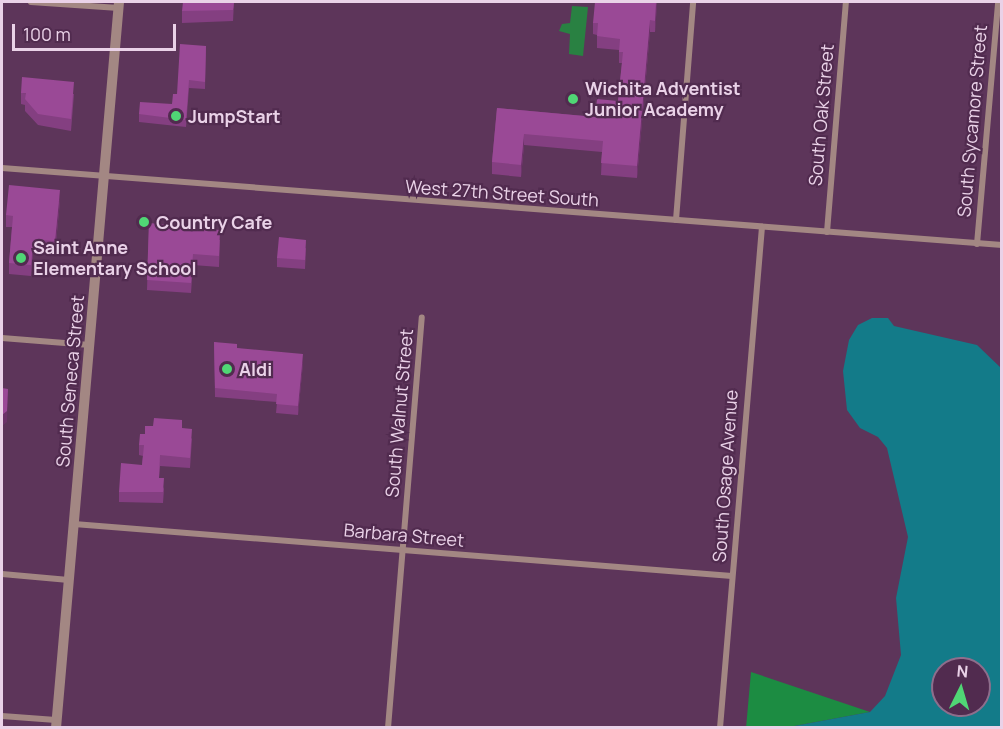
<!DOCTYPE html>
<style>
body{margin:0}
#map{position:relative;width:1003px;height:729px;overflow:hidden;background:#5d355a;font-family:Manrope,sans-serif}
div>[style]{position:absolute}
[style*='--x']{left:calc(var(--x)*1px);top:calc(var(--y)*1px);width:calc(var(--w)*1px);rotate:calc(var(--a)*1deg)}
.green>*{inset:0;background:#298142}
.forest>*{inset:0;background:#1c8c42}
.water>*{inset:0;background:#137b89}
.minor>*{height:6px;margin:-3px;padding:0 3px;transform-origin:3px;border-radius:3px;background:#a38783}
.tertiary>*{height:10px;margin:-5px;padding:0 5px;transform-origin:5px;border-radius:5px;background:#a38783}
.wall>*{inset:0;background:#843f81}
.shaded-wall>*{inset:0;background:#6c3369}
.building>*{inset:0;background:#9a4996}
.dots>*{width:16px;height:16px;translate:-50% -50%;box-sizing:border-box;border:3px solid #512b4f;border-radius:50%}
span{translate:-50% -50%;white-space:nowrap;text-align:center;line-height:1.15;-webkit-text-stroke:4.5px #512b4f;paint-order:stroke}
.poi-label{font-size:18px;color:#ead2e8;font-weight:700}
.left{translate:0 -50%;text-align:left}
.street-label{font-size:18px;color:#ead2e8}
.frame{position:absolute;inset:0;border:3px solid #ead2e8;pointer-events:none}
.north{position:absolute;left:931px;top:657px;width:60px;height:60px;box-sizing:border-box;background:#512b4f;border:2px solid #8e6e8c;border-radius:50%;rotate:5deg;font-size:16px;font-weight:700;line-height:24px;text-align:center;color:#ead2e8}
.north::after{content:'';display:block;margin:auto;width:21px;height:27px;background:#50d675;clip-path:polygon(50% 0,100% 100%,50% 72%,0 100%)}
.scale{position:absolute;left:12px;top:24px;width:164px;height:27px;box-sizing:border-box;border:3px solid #ead2e8;border-top:0;padding-left:8px;font-size:18px;line-height:21px;white-space:nowrap;color:#ead2e8;-webkit-text-stroke:4px #512b4f;paint-order:stroke}
</style>
<div id="map">
<div class="green">
<div style="clip-path:polygon(572px 6px,588px 7px,583px 56px,569px 54px,570px 34px,559px 31px,562px 24px,570px 23px)"></div>
</div>
<div class="forest">
<div style="clip-path:polygon(751px 672px,870px 712px,789px 727px,746px 728px)"></div>
</div>
<div class="water">
<div style="clip-path:polygon(evenodd,872px 318px,888px 318px,894px 326px,977px 345px,1001px 368px,1001px 727px,789px 727px,870px 712px,885px 696px,901px 655px,896px 598px,908px 537px,887px 448px,878px 437px,860px 428px,847px 410px,843px 371px,849px 340px,858px 325px,872px 318px,943px 669px,979px 669px,979px 705px,943px 705px,943px 669px)"></div>
</div>
<div class="minor">
<div style="--x:31;--y:2;--w:88;--a:3.9"></div>
<div style="--x:2;--y:168;--w:1003;--a:4.4"></div>
<div style="--x:676;--y:220;--w:219;--a:-85.5"></div>
<div style="--x:827;--y:232;--w:231;--a:-85.3"></div>
<div style="--x:977;--y:244;--w:243;--a:-85"></div>
<div style="--x:2;--y:338;--w:88;--a:4.5"></div>
<div style="--x:74;--y:524;--w:660;--a:4.52"></div>
<div style="--x:2;--y:574;--w:67;--a:5.1"></div>
<div style="--x:2;--y:716;--w:54;--a:4.2"></div>
<div style="--x:388;--y:728;--w:412;--a:-85.3"></div>
<div style="--x:720;--y:728;--w:503;--a:-85.21"></div>
</div>
<div class="tertiary">
<div style="--x:56;--y:728;--w:729;--a:-85.04"></div>
</div>
<div class="wall">
<div style="clip-path:polygon(234px 2px,233px 21px,182px 23px,182px 11px)"></div>
<div style="clip-path:polygon(634px 2px,657px 2px,655px 32px,650px 32px,637px 178px,601px 175px,602px 152px,524px 145px,521px 177px,492px 174px,492px 162px,497px 108px,595px 117px,618px 101px,622px 63px,619px 63px,619px 50px,597px 48px,597px 35px,593px 34px,593px 23px)"></div>
<div style="clip-path:polygon(206px 46px,205px 89px,189px 88px,186px 127px,139px 122px,139px 114px,172px 104px)"></div>
<div style="clip-path:polygon(21px 93px,74px 94px,71px 131px,38px 125px,25px 111px,25px 105px,21px 104px)"></div>
<div style="clip-path:polygon(60px 201px,55px 253px,40px 251px,33px 254px,31px 276px,9px 274px,9px 263px,12px 227px,6px 227px,6px 215px)"></div>
<div style="clip-path:polygon(149px 223px,220px 240px,219px 267px,193px 265px,191px 293px,147px 290px)"></div>
<div style="clip-path:polygon(306px 248px,305px 269px,277px 267px,277px 258px)"></div>
<div style="clip-path:polygon(214px 342px,237px 348px,303px 363px,298px 415px,276px 413px,277px 402px,215px 397px)"></div>
<div style="clip-path:polygon(182px 428px,192px 439px,190px 468px,160px 466px,159px 478px,164px 489px,163px 503px,119px 502px,119px 492px,142px 465px,143px 456px,139px 455px,139px 445px)"></div>
</div>
<div class="shaded-wall">
<div style="clip-path:polygon(656px 2px,657px 7px,655px 32px,655px 21px)"></div>
<div style="clip-path:polygon(650px 20px,650px 32px,637px 178px,637px 166px)"></div>
<div style="clip-path:polygon(524px 134px,524px 145px,521px 177px,521px 165px)"></div>
<div style="clip-path:polygon(60px 190px,60px 201px,55px 253px,55px 241px)"></div>
<div style="clip-path:polygon(40px 240px,40px 251px,33px 254px,31px 276px,33px 243px)"></div>
<div style="clip-path:polygon(303px 354px,303px 363px,298px 415px,298px 406px)"></div>
<div style="clip-path:polygon(8px 389px,7px 422px,2px 426px,2px 415px)"></div>
</div>
<div class="building">
<div style="clip-path:polygon(183px 2px,234px 2px,233px 10px,182px 11px)"></div>
<div style="clip-path:polygon(595px 2px,656px 2px,655px 21px,650px 20px,637px 166px,601px 163px,603px 141px,524px 134px,521px 165px,492px 162px,497px 108px,595px 117px,597px 99px,618px 101px,623px 52px,619px 52px,620px 39px,597px 36px,598px 23px,593px 23px)"></div>
<div style="clip-path:polygon(180px 44px,206px 46px,205px 82px,189px 80px,186px 120px,139px 114px,140px 102px,172px 104px,173px 94px,177px 94px)"></div>
<div style="clip-path:polygon(22px 77px,74px 82px,71px 119px,38px 114px,25px 99px,26px 93px,21px 93px)"></div>
<div style="clip-path:polygon(9px 185px,60px 190px,55px 241px,40px 240px,33px 243px,31px 265px,9px 263px,13px 216px,6px 215px)"></div>
<div style="clip-path:polygon(149px 223px,220px 230px,219px 256px,193px 254px,191px 283px,147px 280px)"></div>
<div style="clip-path:polygon(279px 237px,306px 240px,305px 260px,277px 258px)"></div>
<div style="clip-path:polygon(214px 342px,237px 344px,237px 348px,303px 354px,298px 406px,276px 404px,277px 394px,215px 388px)"></div>
<div style="clip-path:polygon(2px 388px,8px 389px,7px 411px,2px 415px)"></div>
<div style="clip-path:polygon(154px 418px,182px 420px,182px 428px,192px 429px,190px 458px,160px 455px,159px 478px,164px 478px,163px 492px,119px 492px,121px 463px,142px 465px,144px 445px,139px 445px,140px 434px,145px 434px,145px 426px,153px 426px)"></div>
</div>
<div class="dots">
<div style="left:573px;top:99px;background:#50d675"></div>
<div style="left:176px;top:116px;background:#50d675"></div>
<div style="left:144px;top:222px;background:#50d675"></div>
<div style="left:21px;top:258px;background:#50d675"></div>
<div style="left:227px;top:369px;background:#50d675"></div>
</div>
<div class="poi-label">
<span class="left" style="left:585px;top:99px">Wichita Adventist<br>Junior Academy</span>
<span class="left" style="left:188px;top:116px">JumpStart</span>
<span class="left" style="left:156px;top:222px">Country Cafe</span>
<span class="left" style="left:33px;top:258px">Saint Anne<br>Elementary School</span>
<span class="left" style="left:239px;top:369px">Aldi</span>
</div>
<div class="street-label">
<span style="left:821px;top:115px;rotate:-85deg">South Oak Street</span>
<span style="left:972px;top:121px;rotate:-85deg">South Sycamore Street</span>
<span style="left:502px;top:193px;rotate:4deg">West 27th Street South</span>
<span style="left:70px;top:381px;rotate:-85deg">South Seneca Street</span>
<span style="left:399px;top:413px;rotate:-85deg">South Walnut Street</span>
<span style="left:725px;top:476px;rotate:-86deg">South Osage Avenue</span>
<span style="left:404px;top:535px;rotate:5deg">Barbara Street</span>
</div>
<div class="frame"></div>
<div class="north">N</div>
<div class="scale">100 m</div>
</div>
